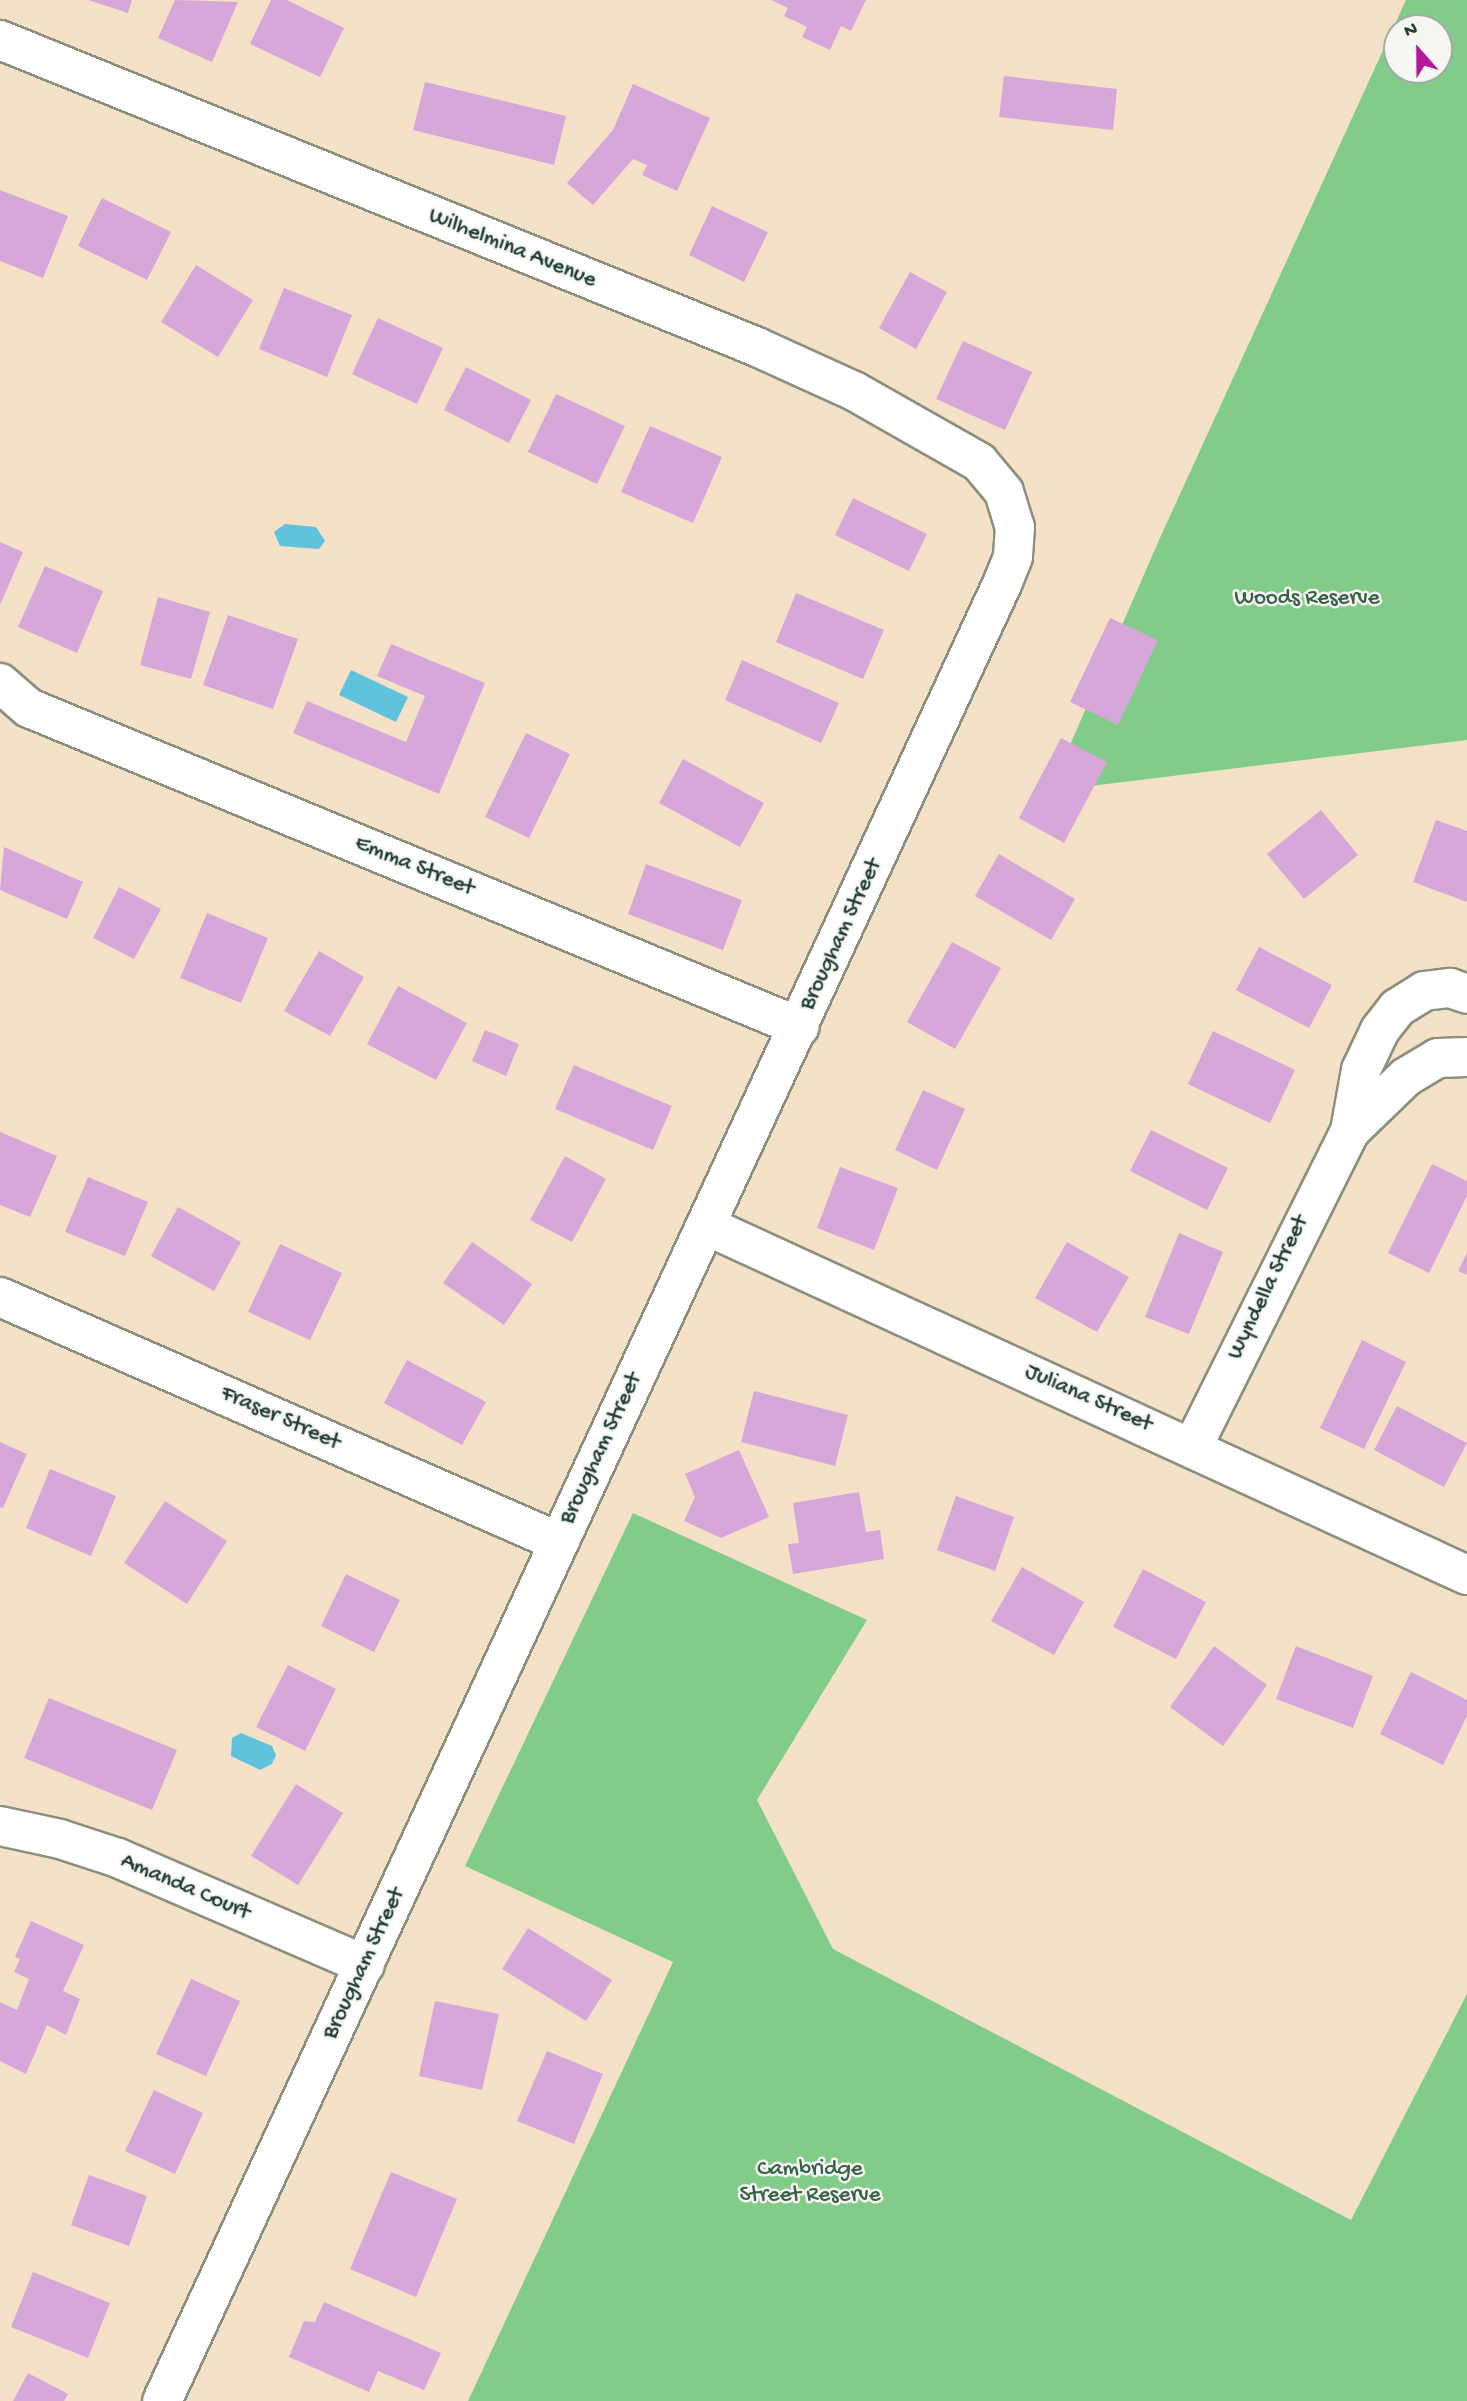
<!DOCTYPE html>
<style>
body{margin:0}
#map{position:relative;width:1467px;height:2401px;overflow:hidden;background:#f4e1c8;font-family:"Gochi Hand",sans-serif}
div>[style]{position:absolute}
[style*='--x']{left:calc(var(--x)*1px);top:calc(var(--y)*1px);width:calc(var(--w)*1px);rotate:calc(var(--a)*1deg)}
.green>*{inset:0;background:#81cc89}
.water>*{inset:0;background:#5fc3dd}
.building>*{inset:0;background:#d8a7da}
.roads{filter:drop-shadow(2px 0 #8a8f7e) drop-shadow(-2px 0 #8a8f7e) drop-shadow(0 2px #8a8f7e) drop-shadow(0 -2px #8a8f7e)}
.minor>*{height:38px;margin:-19px;padding:0 19px;transform-origin:19px;border-radius:19px;background:#fff}
span{translate:-50% -50%;white-space:nowrap;text-align:center;line-height:1.15;-webkit-text-stroke:5px #f6f6f2;paint-order:stroke}
.street-label{font-size:23px;color:#1f3d34}
.park-label{font-size:23px;color:#386149}
.north{position:absolute;left:1383px;top:14px;width:70px;height:70px;box-sizing:border-box;background:#f6f6f2;border:2px solid #a0aca6;border-radius:50%;rotate:339deg;font-size:19px;font-weight:700;line-height:28px;text-align:center;color:#1f3d34}
.north::after{content:'';display:block;margin:auto;width:24px;height:32px;background:#b5179e;clip-path:polygon(50% 0,100% 100%,50% 72%,0 100%)}
</style>
<div id="map">
<div class="green">
<div style="clip-path:polygon(evenodd,1406px 0,1467px 0,1467px 740px,1050px 791px,1159px 540px,1406px 0,1397px 28px,1439px 28px,1439px 70px,1397px 70px,1397px 28px)"></div>
<div style="clip-path:polygon(633px 1513px,867px 1620px,757px 1800px,833px 1949px,1351px 2220px,1467px 1994px,1467px 2401px,468px 2401px,673px 1962px,465px 1866px)"></div>
</div>
<div class="water">
<div style="clip-path:polygon(285px 524px,316px 527px,325px 541px,319px 549px,280px 546px,274px 532px)"></div>
<div style="clip-path:polygon(351px 670px,408px 697px,396px 722px,339px 695px)"></div>
<div style="clip-path:polygon(241px 1733px,272px 1746px,276px 1755px,272px 1764px,260px 1770px,231px 1756px,232px 1738px)"></div>
</div>
<div class="building">
<div style="clip-path:polygon(88px 0,132px 0,128px 13px)"></div>
<div style="clip-path:polygon(175px 0,238px 2px,212px 62px,158px 38px)"></div>
<div style="clip-path:polygon(271px 0,287px 0,344px 28px,320px 77px,250px 44px)"></div>
<div style="clip-path:polygon(771px 0,866px 0,851px 31px,841px 26px,830px 50px,802px 37px,807px 27px,784px 16px,788px 8px)"></div>
<div style="clip-path:polygon(1004px 76px,1117px 89px,1113px 130px,999px 117px)"></div>
<div style="clip-path:polygon(425px 82px,566px 116px,554px 165px,413px 130px)"></div>
<div style="clip-path:polygon(633px 84px,710px 118px,677px 191px,642px 175px,647px 165px,633px 159px,593px 205px,567px 183px,613px 130px)"></div>
<div style="clip-path:polygon(0 190px,68px 216px,43px 278px,0 261px)"></div>
<div style="clip-path:polygon(102px 198px,171px 232px,147px 280px,78px 246px)"></div>
<div style="clip-path:polygon(712px 206px,768px 232px,744px 282px,689px 255px)"></div>
<div style="clip-path:polygon(196px 265px,253px 300px,218px 357px,161px 322px)"></div>
<div style="clip-path:polygon(910px 272px,947px 292px,916px 349px,879px 328px)"></div>
<div style="clip-path:polygon(284px 288px,352px 315px,327px 377px,259px 349px)"></div>
<div style="clip-path:polygon(378px 318px,443px 348px,417px 404px,352px 374px)"></div>
<div style="clip-path:polygon(963px 341px,1032px 372px,1005px 430px,936px 399px)"></div>
<div style="clip-path:polygon(466px 367px,531px 400px,509px 443px,444px 410px)"></div>
<div style="clip-path:polygon(556px 394px,625px 426px,597px 484px,528px 452px)"></div>
<div style="clip-path:polygon(650px 426px,722px 457px,693px 523px,621px 492px)"></div>
<div style="clip-path:polygon(853px 498px,927px 534px,909px 571px,835px 535px)"></div>
<div style="clip-path:polygon(0 542px,23px 552px,0 605px)"></div>
<div style="clip-path:polygon(45px 566px,103px 591px,77px 653px,18px 627px)"></div>
<div style="clip-path:polygon(796px 593px,884px 630px,863px 679px,776px 642px)"></div>
<div style="clip-path:polygon(158px 597px,210px 612px,191px 679px,140px 665px)"></div>
<div style="clip-path:polygon(228px 615px,298px 639px,273px 709px,203px 685px)"></div>
<div style="clip-path:polygon(1110px 618px,1158px 640px,1118px 725px,1070px 702px)"></div>
<div style="clip-path:polygon(391px 644px,485px 683px,439px 794px,293px 733px,307px 701px,406px 742px,425px 696px,377px 676px)"></div>
<div style="clip-path:polygon(742px 660px,839px 703px,821px 743px,725px 700px)"></div>
<div style="clip-path:polygon(526px 733px,570px 754px,529px 838px,485px 817px)"></div>
<div style="clip-path:polygon(1061px 738px,1107px 762px,1064px 843px,1019px 818px)"></div>
<div style="clip-path:polygon(683px 759px,764px 803px,740px 847px,659px 803px)"></div>
<div style="clip-path:polygon(1321px 810px,1358px 855px,1304px 899px,1267px 854px)"></div>
<div style="clip-path:polygon(1436px 820px,1467px 831px,1467px 902px,1413px 882px)"></div>
<div style="clip-path:polygon(4px 847px,83px 882px,67px 919px,0 890px)"></div>
<div style="clip-path:polygon(999px 854px,1075px 899px,1051px 940px,975px 896px)"></div>
<div style="clip-path:polygon(646px 864px,742px 900px,723px 950px,628px 914px)"></div>
<div style="clip-path:polygon(119px 887px,161px 909px,134px 959px,93px 938px)"></div>
<div style="clip-path:polygon(207px 913px,268px 938px,241px 1003px,180px 978px)"></div>
<div style="clip-path:polygon(952px 942px,1001px 968px,955px 1049px,907px 1022px)"></div>
<div style="clip-path:polygon(1259px 947px,1332px 985px,1309px 1028px,1236px 990px)"></div>
<div style="clip-path:polygon(319px 951px,364px 977px,330px 1036px,284px 1011px)"></div>
<div style="clip-path:polygon(398px 986px,467px 1023px,436px 1080px,367px 1044px)"></div>
<div style="clip-path:polygon(485px 1030px,519px 1044px,506px 1076px,472px 1061px)"></div>
<div style="clip-path:polygon(1213px 1031px,1295px 1070px,1270px 1123px,1188px 1084px)"></div>
<div style="clip-path:polygon(574px 1065px,672px 1106px,653px 1150px,555px 1109px)"></div>
<div style="clip-path:polygon(923px 1090px,965px 1109px,937px 1170px,895px 1150px)"></div>
<div style="clip-path:polygon(1151px 1130px,1228px 1168px,1207px 1210px,1130px 1171px)"></div>
<div style="clip-path:polygon(0 1132px,57px 1156px,30px 1217px,0 1205px)"></div>
<div style="clip-path:polygon(565px 1156px,606px 1179px,572px 1242px,530px 1220px)"></div>
<div style="clip-path:polygon(1432px 1164px,1467px 1181px,1467px 1196px,1429px 1273px,1388px 1253px)"></div>
<div style="clip-path:polygon(840px 1167px,898px 1188px,874px 1250px,817px 1228px)"></div>
<div style="clip-path:polygon(88px 1177px,148px 1202px,125px 1256px,65px 1232px)"></div>
<div style="clip-path:polygon(178px 1207px,241px 1242px,214px 1291px,151px 1256px)"></div>
<div style="clip-path:polygon(1179px 1233px,1223px 1252px,1189px 1334px,1145px 1317px)"></div>
<div style="clip-path:polygon(472px 1242px,532px 1284px,504px 1325px,443px 1283px)"></div>
<div style="clip-path:polygon(1067px 1242px,1129px 1277px,1097px 1332px,1035px 1298px)"></div>
<div style="clip-path:polygon(280px 1244px,342px 1273px,310px 1340px,248px 1312px)"></div>
<div style="clip-path:polygon(1467px 1253px,1467px 1275px,1458px 1271px)"></div>
<div style="clip-path:polygon(1362px 1340px,1406px 1362px,1364px 1449px,1320px 1428px)"></div>
<div style="clip-path:polygon(407px 1360px,486px 1402px,462px 1445px,384px 1403px)"></div>
<div style="clip-path:polygon(754px 1391px,848px 1415px,835px 1466px,741px 1442px)"></div>
<div style="clip-path:polygon(1397px 1406px,1467px 1443px,1444px 1487px,1374px 1450px)"></div>
<div style="clip-path:polygon(0 1442px,27px 1454px,3px 1508px,0 1507px)"></div>
<div style="clip-path:polygon(739px 1450px,769px 1517px,721px 1538px,684px 1521px,695px 1497px,685px 1474px)"></div>
<div style="clip-path:polygon(50px 1469px,116px 1496px,91px 1556px,26px 1528px)"></div>
<div style="clip-path:polygon(859px 1492px,866px 1532px,880px 1530px,884px 1559px,793px 1574px,788px 1544px,799px 1543px,793px 1503px)"></div>
<div style="clip-path:polygon(956px 1496px,1014px 1517px,995px 1571px,937px 1550px)"></div>
<div style="clip-path:polygon(165px 1501px,227px 1541px,187px 1604px,124px 1563px)"></div>
<div style="clip-path:polygon(1022px 1567px,1084px 1602px,1054px 1655px,991px 1621px)"></div>
<div style="clip-path:polygon(1143px 1569px,1206px 1602px,1176px 1659px,1113px 1627px)"></div>
<div style="clip-path:polygon(346px 1574px,400px 1600px,374px 1652px,321px 1626px)"></div>
<div style="clip-path:polygon(1214px 1646px,1267px 1685px,1223px 1746px,1170px 1707px)"></div>
<div style="clip-path:polygon(1296px 1646px,1373px 1676px,1353px 1728px,1276px 1699px)"></div>
<div style="clip-path:polygon(288px 1665px,336px 1689px,305px 1751px,256px 1727px)"></div>
<div style="clip-path:polygon(1411px 1672px,1467px 1700px,1467px 1716px,1443px 1765px,1380px 1734px)"></div>
<div style="clip-path:polygon(49px 1698px,177px 1750px,152px 1810px,24px 1758px)"></div>
<div style="clip-path:polygon(296px 1784px,343px 1813px,298px 1885px,251px 1856px)"></div>
<div style="clip-path:polygon(31px 1921px,84px 1945px,63px 1991px,80px 1999px,66px 2035px,47px 2025px,26px 2074px,0 2061px,0 2002px,17px 2010px,29px 1979px,14px 1972px,20px 1959px,15px 1957px)"></div>
<div style="clip-path:polygon(528px 1928px,612px 1980px,586px 2021px,502px 1969px)"></div>
<div style="clip-path:polygon(191px 1979px,240px 2001px,206px 2076px,156px 2054px)"></div>
<div style="clip-path:polygon(435px 2001px,499px 2014px,482px 2090px,419px 2076px)"></div>
<div style="clip-path:polygon(547px 2051px,603px 2074px,574px 2144px,517px 2121px)"></div>
<div style="clip-path:polygon(154px 2090px,203px 2113px,175px 2174px,125px 2151px)"></div>
<div style="clip-path:polygon(391px 2172px,457px 2199px,416px 2297px,350px 2269px)"></div>
<div style="clip-path:polygon(89px 2175px,147px 2196px,129px 2246px,71px 2225px)"></div>
<div style="clip-path:polygon(33px 2272px,110px 2303px,88px 2358px,11px 2327px)"></div>
<div style="clip-path:polygon(324px 2302px,441px 2353px,424px 2390px,378px 2371px,369px 2392px,289px 2357px,304px 2321px,315px 2322px)"></div>
<div style="clip-path:polygon(28px 2373px,68px 2394px,64px 2401px,13px 2401px)"></div>
</div>
<div class="roads">
<div class="minor">
<div style="--x:0;--y:40;--w:817;--a:22.07"></div>
<div style="--x:757;--y:347;--w:107;--a:24.4"></div>
<div style="--x:854;--y:391;--w:144;--a:29.6"></div>
<div style="--x:979;--y:462;--w:39;--a:50"></div>
<div style="--x:1004;--y:492;--w:37;--a:73"></div>
<div style="--x:1015;--y:527;--w:30;--a:94"></div>
<div style="--x:1013;--y:557;--w:27;--a:112"></div>
<div style="--x:1003;--y:582;--w:2004;--a:114.81"></div>
<div style="--x:0;--y:683;--w:38;--a:41"></div>
<div style="--x:29;--y:708;--w:834;--a:22.48"></div>
<div style="--x:1350;--y:1131;--w:78;--a:-44"></div>
<div style="--x:1406;--y:1077;--w:37;--a:-31"></div>
<div style="--x:1438;--y:1058;--w:29;--a:-2"></div>
<div style="--x:707;--y:1226;--w:836;--a:24.67"></div>
<div style="--x:0;--y:1297;--w:610;--a:23.67"></div>
<div style="--x:1193;--y:1446;--w:352;--a:-63.5"></div>
<div style="--x:1350;--y:1131;--w:62;--a:-79.8"></div>
<div style="--x:1361;--y:1070;--w:44;--a:-64.6"></div>
<div style="--x:1380;--y:1030;--w:28;--a:-52"></div>
<div style="--x:1397;--y:1008;--w:32;--a:-32"></div>
<div style="--x:1424;--y:991;--w:26;--a:-7"></div>
<div style="--x:1450;--y:988;--w:18;--a:19"></div>
<div style="--x:0;--y:1826;--w:61;--a:12.2"></div>
<div style="--x:60;--y:1839;--w:61;--a:18.1"></div>
<div style="--x:118;--y:1858;--w:269;--a:23.4"></div>
</div>
</div>
<div class="street-label">
<span style="left:512px;top:249px;rotate:22deg">Wilhelmina Avenue</span>
<span style="left:414px;top:867px;rotate:22deg">Emma Street</span>
<span style="left:842px;top:935px;rotate:-65deg">Brougham Street</span>
<span style="left:1269px;top:1288px;rotate:-64deg">Wyndella Street</span>
<span style="left:1088px;top:1399px;rotate:24deg">Juliana Street</span>
<span style="left:280px;top:1419px;rotate:24deg">Fraser Street</span>
<span style="left:602px;top:1449px;rotate:-65deg">Brougham Street</span>
<span style="left:185px;top:1888px;rotate:23deg">Amanda Court</span>
<span style="left:365px;top:1964px;rotate:-65deg">Brougham Street</span>
</div>
<div class="park-label">
<span style="left:1307px;top:599px">Woods Reserve</span>
<span style="left:810px;top:2183px">Cambridge<br>Street Reserve</span>
</div>
<div class="north">N</div>
</div>
